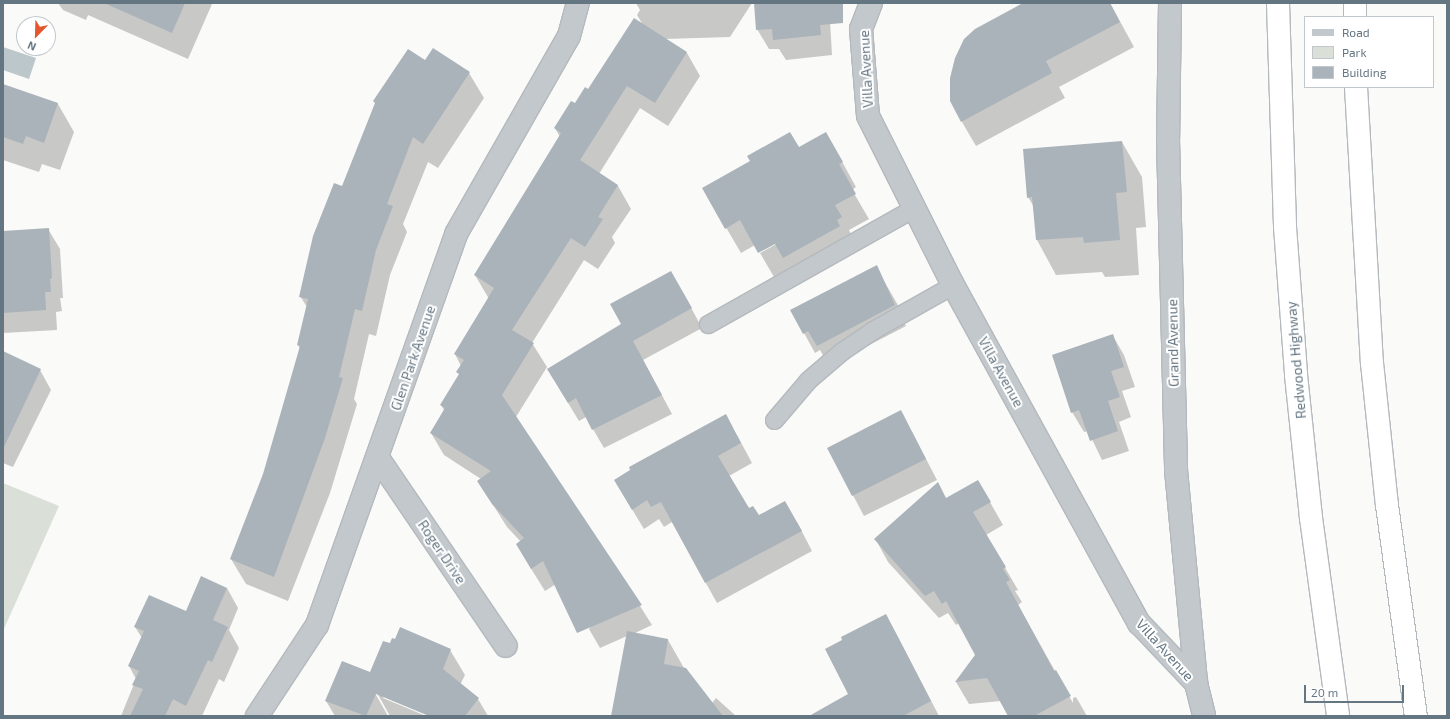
<!DOCTYPE html>
<style>
body{margin:0}
#map{position:relative;width:1450px;height:719px;overflow:hidden;background:#fafaf8;font-family:"Exo 2",sans-serif}
div>[style]{position:absolute}
[style*='--x']{left:calc(var(--x)*1px);top:calc(var(--y)*1px);width:calc(var(--w)*1px);rotate:calc(var(--a)*1deg)}
.green>*{inset:0;background:#dadfd7}
.water>*{inset:0;background:#bbc7cb}
.shadow>*{inset:0;background:#0003}
.building>*{inset:0;background:#aab3b9}
.roads{filter:drop-shadow(1px 0 #b4b9bd) drop-shadow(-1px 0 #b4b9bd) drop-shadow(0 1px #b4b9bd) drop-shadow(0 -1px #b4b9bd)}
.service>*{height:17px;margin:-8.5px;padding:0 8.5px;transform-origin:8.5px;border-radius:8.5px;background:#c3c8cc}
.minor>*{height:22px;margin:-11px;padding:0 11px;transform-origin:11px;border-radius:11px;background:#c3c8cc}
.tertiary>*{height:22px;margin:-11px;padding:0 11px;transform-origin:11px;border-radius:11px;background:#c3c8cc}
.motorway>*{height:22px;margin:-11px;padding:0 11px;transform-origin:11px;border-radius:11px;background:#fff}
span{translate:-50% -50%;white-space:nowrap;text-align:center;line-height:1.15;-webkit-text-stroke:4px #fff;paint-order:stroke}
.street-label{font-size:14px;color:#657683}
.frame{position:absolute;inset:0;border:4px solid #657683;pointer-events:none}
.legend{position:absolute;left:1304px;top:16px;width:130px;height:72px;box-sizing:border-box;background:#fff;border:1px solid #c1c8cd;margin:0;padding:5px 7px;list-style:none;font-size:12px;color:#657683}
.legend li{display:flex;align-items:center;gap:8px;height:20px}
.legend b{width:20px;border:1px solid #c1c8cd}
.north{position:absolute;left:16px;top:16px;width:40px;height:40px;box-sizing:border-box;background:#fff;border:1px solid #c1c8cd;border-radius:50%;rotate:203deg;font-size:11px;font-weight:700;line-height:16px;text-align:center;color:#657683}
.north::after{content:'';display:block;margin:auto;width:14px;height:18px;background:#e4572e;clip-path:polygon(50% 0,100% 100%,50% 72%,0 100%)}
.scale{position:absolute;left:1304px;top:685px;width:100px;height:18px;box-sizing:border-box;border:2px solid #657683;border-top:0;padding-left:5px;font-size:12px;line-height:14px;white-space:nowrap;color:#657683;-webkit-text-stroke:3px #fff;paint-order:stroke}
</style>
<div id="map">
<div class="green">
<div style="clip-path:polygon(3px 483px,59px 506px,3px 631px)"></div>
</div>
<div class="water">
<div style="clip-path:polygon(3px 47px,36px 58px,29px 79px,3px 70px)"></div>
</div>
<div class="shadow">
<div style="clip-path:polygon(58px 3px,211px 3px,212px 4px,188px 59px,88px 15px,86px 20px,63px 10px)"></div>
<div style="clip-path:polygon(636px 3px,752px 3px,730px 37px,665px 39px,687px 53px,700px 76px,668px 126px,640px 108px,599px 174px,618px 186px,631px 209px,612px 237px,615px 243px,598px 269px,584px 260px,532px 343px,547px 367px,516px 417px,556px 584px,545px 591px,530px 567px,521px 542px,507px 527px,478px 481px,481px 479px,444px 455px,431px 433px,444px 410px,441px 405px,460px 375px,458px 372px,461px 366px,455px 354px,489px 299px,475px 275px,560px 137px,555px 128px,643px 25px,637px 15px,640px 10px)"></div>
<div style="clip-path:polygon(755px 3px,829px 3px,832px 55px,786px 60px,779px 49px,769px 49px,757px 29px)"></div>
<div style="clip-path:polygon(1025px 3px,1110px 3px,1134px 47px,1059px 87px,1065px 98px,976px 146px,962px 122px)"></div>
<div style="clip-path:polygon(426px 61px,469px 73px,484px 98px,438px 168px,428px 162px,403px 224px,407px 232px,390px 275px,376px 336px,369px 334px,354px 399px,357px 404px,330px 493px,288px 601px,246px 584px,231px 559px,264px 474px,300px 349px,298px 345px,307px 307px,300px 296px,376px 105px,374px 101px)"></div>
<div style="clip-path:polygon(3px 85px,58px 104px,74px 132px,60px 170px,42px 164px,39px 172px,3px 160px)"></div>
<div style="clip-path:polygon(1122px 142px,1142px 177px,1146px 227px,1136px 228px,1139px 275px,1105px 277px,1102px 272px,1056px 275px,1037px 240px,1034px 207px,1028px 197px)"></div>
<div style="clip-path:polygon(799px 149px,840px 158px,856px 187px,852px 190px,869px 219px,849px 230px,855px 242px,798px 282px,790px 268px,774px 277px,760px 253px,780px 242px,755px 245px,741px 253px,703px 188px)"></div>
<div style="clip-path:polygon(48px 229px,60px 249px,63px 298px,60px 298px,62px 311px,56px 312px,57px 330px,3px 333px,3px 232px)"></div>
<div style="clip-path:polygon(876px 267px,899px 307px,897px 309px,906px 326px,829px 366px,820px 350px,815px 353px,804px 333px)"></div>
<div style="clip-path:polygon(682px 291px,702px 328px,643px 360px,672px 414px,604px 448px,586px 417px,579px 421px,559px 388px)"></div>
<div style="clip-path:polygon(1113px 336px,1124px 355px,1135px 387px,1122px 391px,1131px 417px,1119px 422px,1129px 451px,1102px 460px,1088px 431px,1084px 432px,1072px 412px,1053px 355px)"></div>
<div style="clip-path:polygon(3px 368px,40px 370px,51px 390px,13px 467px,3px 463px)"></div>
<div style="clip-path:polygon(912px 432px,937px 480px,864px 516px,828px 448px)"></div>
<div style="clip-path:polygon(737px 435px,752px 463px,729px 476px,749px 509px,758px 516px,797px 522px,812px 551px,717px 603px,672px 522px,664px 527px,659px 519px,644px 529px,627px 501px)"></div>
<div style="clip-path:polygon(978px 481px,1003px 525px,986px 535px,1018px 590px,1015px 591px,1022px 602px,1018px 605px,1073px 703px,1073px 698px,1076px 697px,1087px 716px,1009px 716px,1001px 701px,969px 704px,956px 682px,976px 655px,959px 623px,956px 625px,948px 613px,939px 618px,888px 562px,876px 540px)"></div>
<div style="clip-path:polygon(623px 579px,652px 625px,633px 634px,668px 640px,684px 668px,712px 703px,716px 698px,736px 716px,612px 716px,627px 636px,600px 648px,589px 629px)"></div>
<div style="clip-path:polygon(227px 588px,238px 608px,229px 630px,239px 648px,224px 682px,219px 679px,202px 716px,121px 716px,136px 679px,129px 666px,142px 638px,135px 627px,186px 612px)"></div>
<div style="clip-path:polygon(886px 615px,897px 635px,939px 716px,847px 716px,850px 695px)"></div>
<div style="clip-path:polygon(390px 645px,450px 650px,465px 675px,460px 685px,478px 699px,488px 716px,431px 716px,384px 696px,383px 698px,426px 716px,390px 716px,377px 693px,375px 693px,388px 716px,335px 716px,326px 701px,370px 674px)"></div>
</div>
<div class="building">
<div style="clip-path:polygon(104px 3px,185px 3px,172px 33px)"></div>
<div style="clip-path:polygon(754px 3px,843px 3px,843px 23px,820px 25px,821px 35px,773px 40px,772px 29px,756px 30px)"></div>
<div style="clip-path:polygon(1023px 3px,1110px 3px,1120px 22px,1046px 61px,1052px 73px,961px 122px,950px 101px,950px 78px,955px 58px,964px 39px,975px 29px)"></div>
<div style="clip-path:polygon(634px 18px,687px 52px,655px 103px,627px 86px,580px 160px,618px 185px,598px 217px,603px 219px,585px 247px,571px 238px,512px 330px,534px 343px,502px 395px,642px 605px,577px 633px,543px 561px,531px 569px,516px 544px,524px 538px,492px 504px,477px 481px,491px 471px,430px 433px,445px 408px,440px 405px,459px 374px,456px 372px,464px 360px,454px 354px,494px 288px,474px 275px,561px 133px,554px 128px,571px 101px,575px 103px,585px 87px,588px 89px)"></div>
<div style="clip-path:polygon(433px 48px,470px 72px,423px 144px,413px 137px,387px 204px,393px 206px,376px 250px,362px 311px,355px 309px,339px 377px,343px 378px,325px 438px,274px 577px,230px 559px,263px 474px,300px 346px,297px 345px,308px 299px,299px 297px,313px 236px,334px 183px,342px 186px,375px 103px,373px 101px,408px 49px,425px 60px)"></div>
<div style="clip-path:polygon(3px 84px,58px 103px,44px 143px,26px 136px,23px 144px,3px 137px)"></div>
<div style="clip-path:polygon(790px 132px,799px 147px,826px 132px,843px 162px,839px 164px,856px 194px,835px 205px,842px 217px,837px 220px,840px 226px,783px 258px,775px 244px,758px 253px,740px 220px,725px 229px,702px 188px,750px 161px,747px 156px)"></div>
<div style="clip-path:polygon(1122px 141px,1127px 192px,1116px 193px,1120px 240px,1084px 243px,1083px 237px,1036px 240px,1032px 197px,1027px 198px,1023px 149px)"></div>
<div style="clip-path:polygon(49px 228px,52px 278px,50px 279px,51px 292px,45px 292px,46px 310px,3px 313px,3px 231px)"></div>
<div style="clip-path:polygon(877px 265px,895px 305px,817px 346px,808px 331px,803px 334px,790px 310px)"></div>
<div style="clip-path:polygon(671px 271px,692px 308px,633px 341px,662px 395px,592px 430px,576px 398px,568px 403px,547px 369px,621px 324px,610px 304px)"></div>
<div style="clip-path:polygon(1113px 334px,1124px 367px,1111px 371px,1120px 397px,1108px 401px,1118px 431px,1090px 441px,1079px 410px,1071px 413px,1052px 355px)"></div>
<div style="clip-path:polygon(3px 351px,41px 369px,3px 449px)"></div>
<div style="clip-path:polygon(901px 410px,926px 459px,852px 496px,827px 448px)"></div>
<div style="clip-path:polygon(726px 414px,741px 443px,718px 456px,749px 508px,753px 506px,759px 515px,785px 501px,802px 531px,705px 583px,661px 502px,651px 507px,647px 500px,632px 510px,614px 480px,630px 470px,629px 467px)"></div>
<div style="clip-path:polygon(978px 480px,991px 502px,973px 512px,1006px 567px,1003px 569px,1010px 580px,1006px 582px,1054px 671px,1056px 670px,1071px 696px,1034px 716px,1008px 716px,987px 678px,955px 682px,975px 655px,946px 601px,942px 604px,934px 591px,925px 596px,874px 539px,938px 482px,946px 498px)"></div>
<div style="clip-path:polygon(201px 576px,227px 588px,213px 620px,228px 627px,212px 662px,208px 660px,186px 706px,173px 699px,165px 716px,130px 716px,143px 689px,132px 685px,139px 671px,128px 666px,144px 631px,134px 627px,149px 595px,186px 611px)"></div>
<div style="clip-path:polygon(886px 614px,931px 701px,903px 716px,809px 716px,848px 694px,825px 649px,842px 640px,841px 637px)"></div>
<div style="clip-path:polygon(400px 627px,451px 649px,443px 669px,479px 698px,465px 716px,429px 716px,376px 694px,366px 716px,325px 701px,342px 661px,370px 672px,383px 641px,390px 643px,392px 638px,395px 639px)"></div>
<div style="clip-path:polygon(627px 631px,668px 639px,664px 664px,686px 668px,723px 716px,611px 716px)"></div>
</div>
<div class="roads">
<div class="service">
<div style="--x:708;--y:324;--w:236;--a:-29.4"></div>
<div style="--x:774;--y:420;--w:52;--a:-49.6"></div>
<div style="--x:808;--y:380;--w:45;--a:-40.5"></div>
<div style="--x:842;--y:351;--w:37;--a:-34"></div>
<div style="--x:873;--y:330;--w:92;--a:-29.4"></div>
</div>
<div class="minor">
<div style="--x:871;--y:3;--w:28;--a:111"></div>
<div style="--x:861;--y:29;--w:87;--a:85.4"></div>
<div style="--x:868;--y:116;--w:189;--a:63.3"></div>
<div style="--x:953;--y:285;--w:386;--a:61.2"></div>
<div style="--x:1139;--y:623;--w:83;--a:46.5"></div>
<div style="--x:378;--y:458;--w:227;--a:55.8"></div>
<div style="--x:257;--y:716;--w:109;--a:-56.6"></div>
<div style="--x:317;--y:625;--w:415;--a:-70.4"></div>
<div style="--x:456;--y:234;--w:228;--a:-60.3"></div>
<div style="--x:569;--y:36;--w:34;--a:-75"></div>
</div>
<div class="tertiary">
<div style="--x:1170;--y:3;--w:136;--a:90.8"></div>
<div style="--x:1168;--y:139;--w:331;--a:88.6"></div>
<div style="--x:1176;--y:470;--w:214;--a:84.6"></div>
<div style="--x:1196;--y:683;--w:34;--a:76"></div>
</div>
<div class="motorway">
<div style="--x:1278;--y:3;--w:224;--a:88.2"></div>
<div style="--x:1285;--y:227;--w:148;--a:85.7"></div>
<div style="--x:1296;--y:375;--w:144;--a:84"></div>
<div style="--x:1311;--y:518;--w:200;--a:82.2"></div>
<div style="--x:1355;--y:3;--w:14;--a:90"></div>
<div style="--x:1356;--y:87;--w:276;--a:86.7"></div>
<div style="--x:1372;--y:363;--w:143;--a:84"></div>
<div style="--x:1387;--y:505;--w:213;--a:82.2"></div>
</div>
</div>
<div class="street-label">
<span style="left:866px;top:69px;rotate:-93deg">Villa Avenue</span>
<span style="left:1173px;top:343px;rotate:-91deg">Grand Avenue</span>
<span style="left:413px;top:358px;rotate:-71deg">Glen Park Avenue</span>
<span style="left:1296px;top:360px;rotate:-95deg">Redwood Highway</span>
<span style="left:1001px;top:372px;rotate:61deg">Villa Avenue</span>
<span style="left:442px;top:552px;rotate:56deg">Roger Drive</span>
<span style="left:1165px;top:650px;rotate:48deg">Villa Avenue</span>
</div>
<div class="frame"></div>
<ul class="legend">
<li><b style="height:5px;background:#c3c8cc"></b>Road</li>
<li><b style="height:11px;background:#dadfd7"></b>Park</li>
<li><b style="height:11px;background:#aab3b9"></b>Building</li>
</ul>
<div class="north">N</div>
<div class="scale">20 m</div>
</div>
